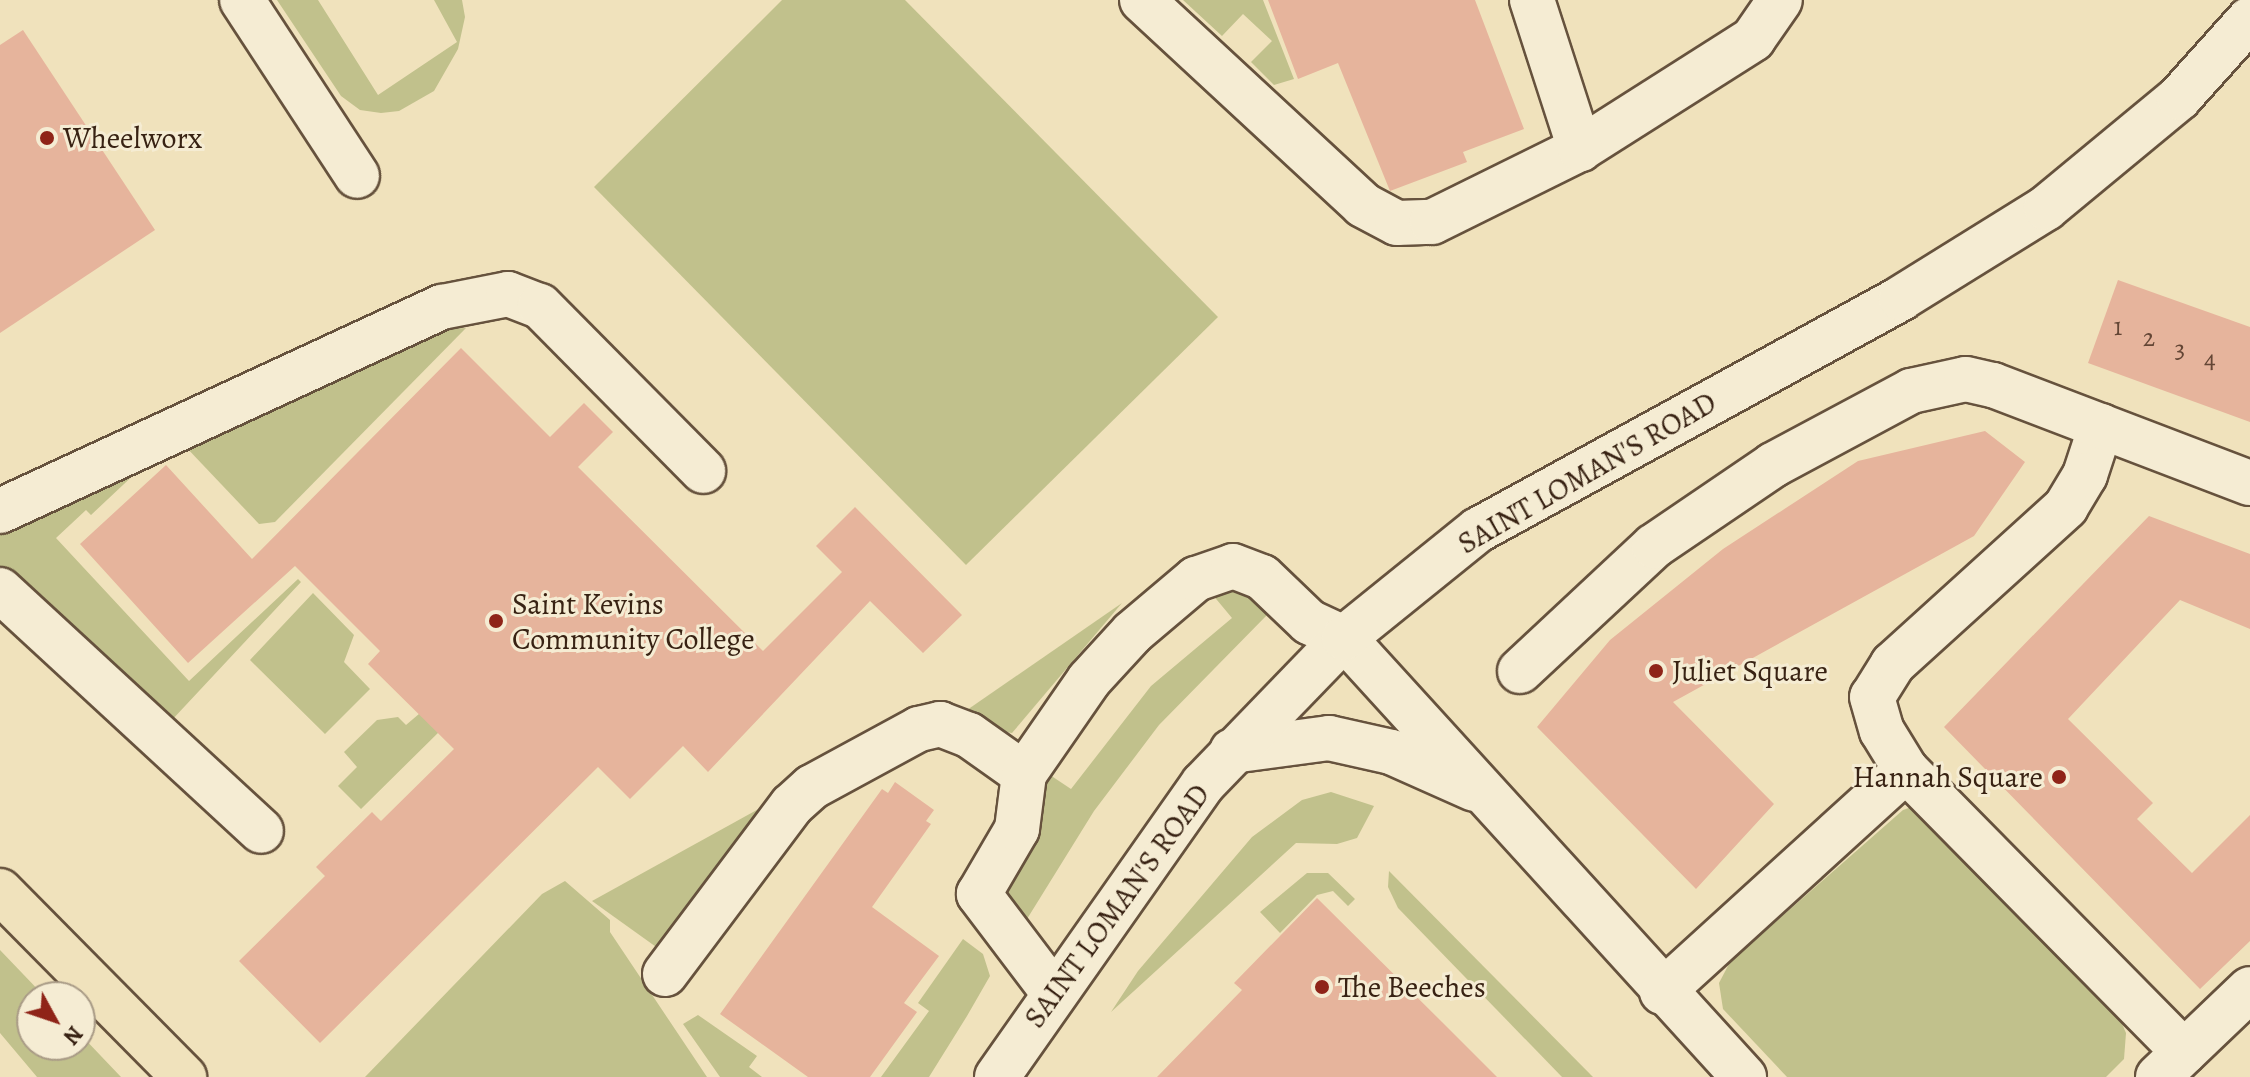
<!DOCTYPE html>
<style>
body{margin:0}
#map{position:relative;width:2250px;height:1077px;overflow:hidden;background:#f0e2bc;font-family:Alegreya,serif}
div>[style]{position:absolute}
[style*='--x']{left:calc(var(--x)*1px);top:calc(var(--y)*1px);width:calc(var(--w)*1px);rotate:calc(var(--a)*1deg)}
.green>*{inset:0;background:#c1c18c}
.building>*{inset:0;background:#e6b49c}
.roads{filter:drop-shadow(2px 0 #66523d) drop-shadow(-2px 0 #66523d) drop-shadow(0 2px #66523d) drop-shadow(0 -2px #66523d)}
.minor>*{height:44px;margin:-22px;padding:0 22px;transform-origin:22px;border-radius:22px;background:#f5ecd3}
.major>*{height:44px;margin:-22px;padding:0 22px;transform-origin:22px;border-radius:22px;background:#f0e2bc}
.dots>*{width:22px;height:22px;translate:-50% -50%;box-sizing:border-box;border:4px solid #f5ecd3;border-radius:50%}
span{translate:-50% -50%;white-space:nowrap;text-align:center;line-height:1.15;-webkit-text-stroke:6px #f5ecd3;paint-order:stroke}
.number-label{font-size:26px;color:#644635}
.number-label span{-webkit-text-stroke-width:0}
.poi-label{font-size:30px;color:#382213}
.left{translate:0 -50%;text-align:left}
.right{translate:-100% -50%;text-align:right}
.street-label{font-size:30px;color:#382213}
.north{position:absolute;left:16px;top:981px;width:80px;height:80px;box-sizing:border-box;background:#f5ecd3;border:2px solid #a99b86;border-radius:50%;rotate:130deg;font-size:22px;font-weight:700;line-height:32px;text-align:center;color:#382213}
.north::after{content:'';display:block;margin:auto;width:28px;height:36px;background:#8f2418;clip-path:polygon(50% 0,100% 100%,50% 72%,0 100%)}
</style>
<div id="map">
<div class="green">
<div style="clip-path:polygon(277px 0,318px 0,378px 95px,457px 42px,434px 0,462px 0,465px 17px,458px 49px,434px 91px,399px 111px,381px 113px,360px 110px,341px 96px)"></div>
<div style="clip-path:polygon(782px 0,905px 0,1218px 317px,966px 565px,594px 187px)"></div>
<div style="clip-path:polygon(1183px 0,1263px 0,1294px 79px,1274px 85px,1251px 62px,1272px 41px,1243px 14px,1222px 36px)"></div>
<div style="clip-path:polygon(466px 328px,275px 522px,259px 524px,184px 445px,446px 329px)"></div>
<div style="clip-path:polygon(140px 469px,91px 515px,86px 510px,56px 538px,189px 681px,298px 579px,301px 582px,171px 721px,0 567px,0 529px)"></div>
<div style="clip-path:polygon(1236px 590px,1244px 591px,1267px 615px,1159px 725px,1094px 811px,1027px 919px,1004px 899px,1042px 820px,1047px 773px,1071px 789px,1151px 686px,1232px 618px,1212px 594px)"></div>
<div style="clip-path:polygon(313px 593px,354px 635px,344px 662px,370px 689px,325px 734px,250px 660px)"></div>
<div style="clip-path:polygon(1122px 603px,1012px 733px,992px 730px,967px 710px)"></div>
<div style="clip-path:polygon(426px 708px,445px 726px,361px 809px,338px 786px,357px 767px,344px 752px,377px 720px,398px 717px,406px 725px)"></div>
<div style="clip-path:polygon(1331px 792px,1374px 806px,1357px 838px,1337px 844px,1296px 843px,1111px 1012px,1138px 971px,1252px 837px,1302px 800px)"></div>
<div style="clip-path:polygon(1917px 805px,2114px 1005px,2126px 1033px,2124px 1059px,2106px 1077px,1787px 1077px,1723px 1009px,1719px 983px,1730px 962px,1903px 810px)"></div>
<div style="clip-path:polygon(764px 806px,659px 949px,592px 901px)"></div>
<div style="clip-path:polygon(1389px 871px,1593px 1077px,1562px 1077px,1398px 908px,1388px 887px)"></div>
<div style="clip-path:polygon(1307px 873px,1328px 873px,1355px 899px,1348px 906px,1333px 891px,1317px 895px,1280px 933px,1260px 912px)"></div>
<div style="clip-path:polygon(565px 881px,610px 920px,610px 932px,707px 1077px,365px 1077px,542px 894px)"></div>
<div style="clip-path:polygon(963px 939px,983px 954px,990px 976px,967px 1016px,929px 1077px,881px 1077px,929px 1011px,918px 1003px)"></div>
<div style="clip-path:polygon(0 950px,45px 997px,32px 997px,32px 1045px,80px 1045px,80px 1034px,121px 1077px,37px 1077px,0 1033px)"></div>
<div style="clip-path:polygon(698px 1015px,757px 1056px,749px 1067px,762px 1077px,720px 1077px,683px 1024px)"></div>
</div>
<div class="building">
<div style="clip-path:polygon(1268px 0,1475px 0,1524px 129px,1463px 152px,1467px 162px,1390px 191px,1338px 63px,1298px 79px)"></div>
<div style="clip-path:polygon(23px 30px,155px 230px,0 333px,0 45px)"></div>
<div style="clip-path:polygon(2118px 280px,2250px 327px,2250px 422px,2088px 363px)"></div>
<div style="clip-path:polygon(461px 348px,550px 437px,584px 403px,613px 432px,578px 467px,763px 651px,842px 572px,816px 546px,855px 507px,962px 615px,923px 653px,870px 601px,708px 772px,683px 746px,630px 799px,598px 767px,320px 1043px,239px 961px,325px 876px,316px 867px,372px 812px,381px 821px,454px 749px,368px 664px,380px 651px,295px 566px,188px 663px,80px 544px,166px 465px,252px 559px)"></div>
<div style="clip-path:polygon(1985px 431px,2025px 462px,1974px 536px,1673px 702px,1774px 804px,1696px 889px,1537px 727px,1610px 640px,1723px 549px,1858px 461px)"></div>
<div style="clip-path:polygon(2149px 516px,2250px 554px,2250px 629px,2180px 600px,2068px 719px,2153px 803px,2137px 819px,2192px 873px,2250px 815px,2250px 941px,2200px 989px,1944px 727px)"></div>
<div style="clip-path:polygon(895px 782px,934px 810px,926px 821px,931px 824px,872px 907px,939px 956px,904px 1003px,917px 1012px,870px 1077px,808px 1077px,720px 1014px,882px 789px,888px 793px)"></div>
<div style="clip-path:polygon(1317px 898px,1442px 1022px,1497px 1077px,1157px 1077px,1242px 990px,1234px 983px)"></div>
</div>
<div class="roads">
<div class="minor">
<div style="--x:242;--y:0;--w:210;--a:56.8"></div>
<div style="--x:1142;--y:0;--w:301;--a:42.8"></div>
<div style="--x:1363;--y:205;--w:38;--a:28"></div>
<div style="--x:1397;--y:223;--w:35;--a:-2"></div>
<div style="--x:1432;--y:222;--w:165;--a:-26.3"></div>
<div style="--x:1580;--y:149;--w:205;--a:-32.4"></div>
<div style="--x:1753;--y:39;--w:47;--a:-55.3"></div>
<div style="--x:1532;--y:0;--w:157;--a:72.1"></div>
<div style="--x:2101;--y:426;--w:52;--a:108.1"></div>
<div style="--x:2085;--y:475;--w:37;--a:121"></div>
<div style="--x:2066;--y:507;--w:234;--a:137.8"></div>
<div style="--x:1893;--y:664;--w:39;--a:122"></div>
<div style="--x:1872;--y:697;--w:35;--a:74"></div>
<div style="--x:1882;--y:731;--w:46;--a:58.4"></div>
<div style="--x:1906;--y:770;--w:396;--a:45.4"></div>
<div style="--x:0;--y:511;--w:487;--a:-24.8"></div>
<div style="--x:442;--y:307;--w:67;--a:-11.1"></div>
<div style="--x:508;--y:294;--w:34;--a:21"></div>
<div style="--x:540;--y:306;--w:232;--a:45.3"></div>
<div style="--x:0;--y:590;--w:355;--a:42.7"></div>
<div style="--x:1520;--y:671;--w:183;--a:-43"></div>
<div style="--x:1654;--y:546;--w:144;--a:-34.2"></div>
<div style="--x:1773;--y:465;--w:157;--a:-28.2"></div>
<div style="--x:1911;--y:391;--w:56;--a:-12.3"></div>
<div style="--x:1966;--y:379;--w:28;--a:13"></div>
<div style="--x:1993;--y:385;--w:275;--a:20.9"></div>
<div style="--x:1232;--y:751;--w:98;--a:-7.6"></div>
<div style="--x:1329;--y:738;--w:64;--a:12.7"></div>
<div style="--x:1391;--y:752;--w:91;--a:24"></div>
<div style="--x:665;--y:974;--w:211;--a:-53.1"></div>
<div style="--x:792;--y:805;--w:27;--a:-42"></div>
<div style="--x:812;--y:787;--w:122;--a:-28.5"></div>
<div style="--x:919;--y:729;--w:22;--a:-13"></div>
<div style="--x:940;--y:724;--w:31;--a:21"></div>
<div style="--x:969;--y:735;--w:67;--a:35.3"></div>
<div style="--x:1053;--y:992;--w:123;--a:-127.1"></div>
<div style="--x:979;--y:894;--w:75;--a:-59.7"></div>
<div style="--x:1017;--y:829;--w:55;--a:-82.7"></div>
<div style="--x:1024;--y:774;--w:114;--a:-55.3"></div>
<div style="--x:1089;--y:680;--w:64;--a:-47.5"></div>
<div style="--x:1132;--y:633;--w:84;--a:-40.2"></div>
<div style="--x:1196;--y:579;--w:39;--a:-19"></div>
<div style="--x:1233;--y:566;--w:31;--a:21"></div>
<div style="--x:1262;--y:577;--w:65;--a:43.8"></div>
<div style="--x:1309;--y:622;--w:38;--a:25"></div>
<div style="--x:1344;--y:638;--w:594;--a:47.66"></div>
<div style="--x:1662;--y:992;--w:330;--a:-42.3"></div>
<div style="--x:997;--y:1077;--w:358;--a:-54.9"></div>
<div style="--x:1203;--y:784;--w:203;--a:-46"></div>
<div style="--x:1344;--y:638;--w:172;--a:-38.9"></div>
<div style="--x:1478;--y:530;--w:482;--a:-28.7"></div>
<div style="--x:1901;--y:298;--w:171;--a:-31.8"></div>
<div style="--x:2046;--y:208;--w:173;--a:-39.6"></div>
<div style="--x:2179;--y:98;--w:106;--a:-48.1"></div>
<div style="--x:2158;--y:1077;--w:127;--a:-43.7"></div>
</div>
<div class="major">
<div style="--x:0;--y:891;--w:262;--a:45.3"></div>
</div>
</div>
<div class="dots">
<div style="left:47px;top:138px;background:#8f2418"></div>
<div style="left:496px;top:621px;background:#8f2418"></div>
<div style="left:1656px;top:671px;background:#8f2418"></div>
<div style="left:2059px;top:777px;background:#8f2418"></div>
<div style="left:1322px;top:987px;background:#8f2418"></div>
</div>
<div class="number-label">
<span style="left:2118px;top:327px">1</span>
<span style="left:2149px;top:338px">2</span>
<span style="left:2180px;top:349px">3</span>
<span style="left:2210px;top:360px">4</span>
</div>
<div class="poi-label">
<span class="left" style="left:63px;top:138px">Wheelworx</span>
<span class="left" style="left:512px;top:621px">Saint Kevins<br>Community College</span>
<span class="left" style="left:1672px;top:671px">Juliet Square</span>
<span class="right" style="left:2043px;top:777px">Hannah Square</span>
<span class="left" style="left:1338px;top:987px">The Beeches</span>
</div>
<div class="street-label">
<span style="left:1587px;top:473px;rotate:-30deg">SAINT LOMAN'S ROAD</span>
<span style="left:1117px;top:906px;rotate:-54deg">SAINT LOMAN'S ROAD</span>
</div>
<div class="north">N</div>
</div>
